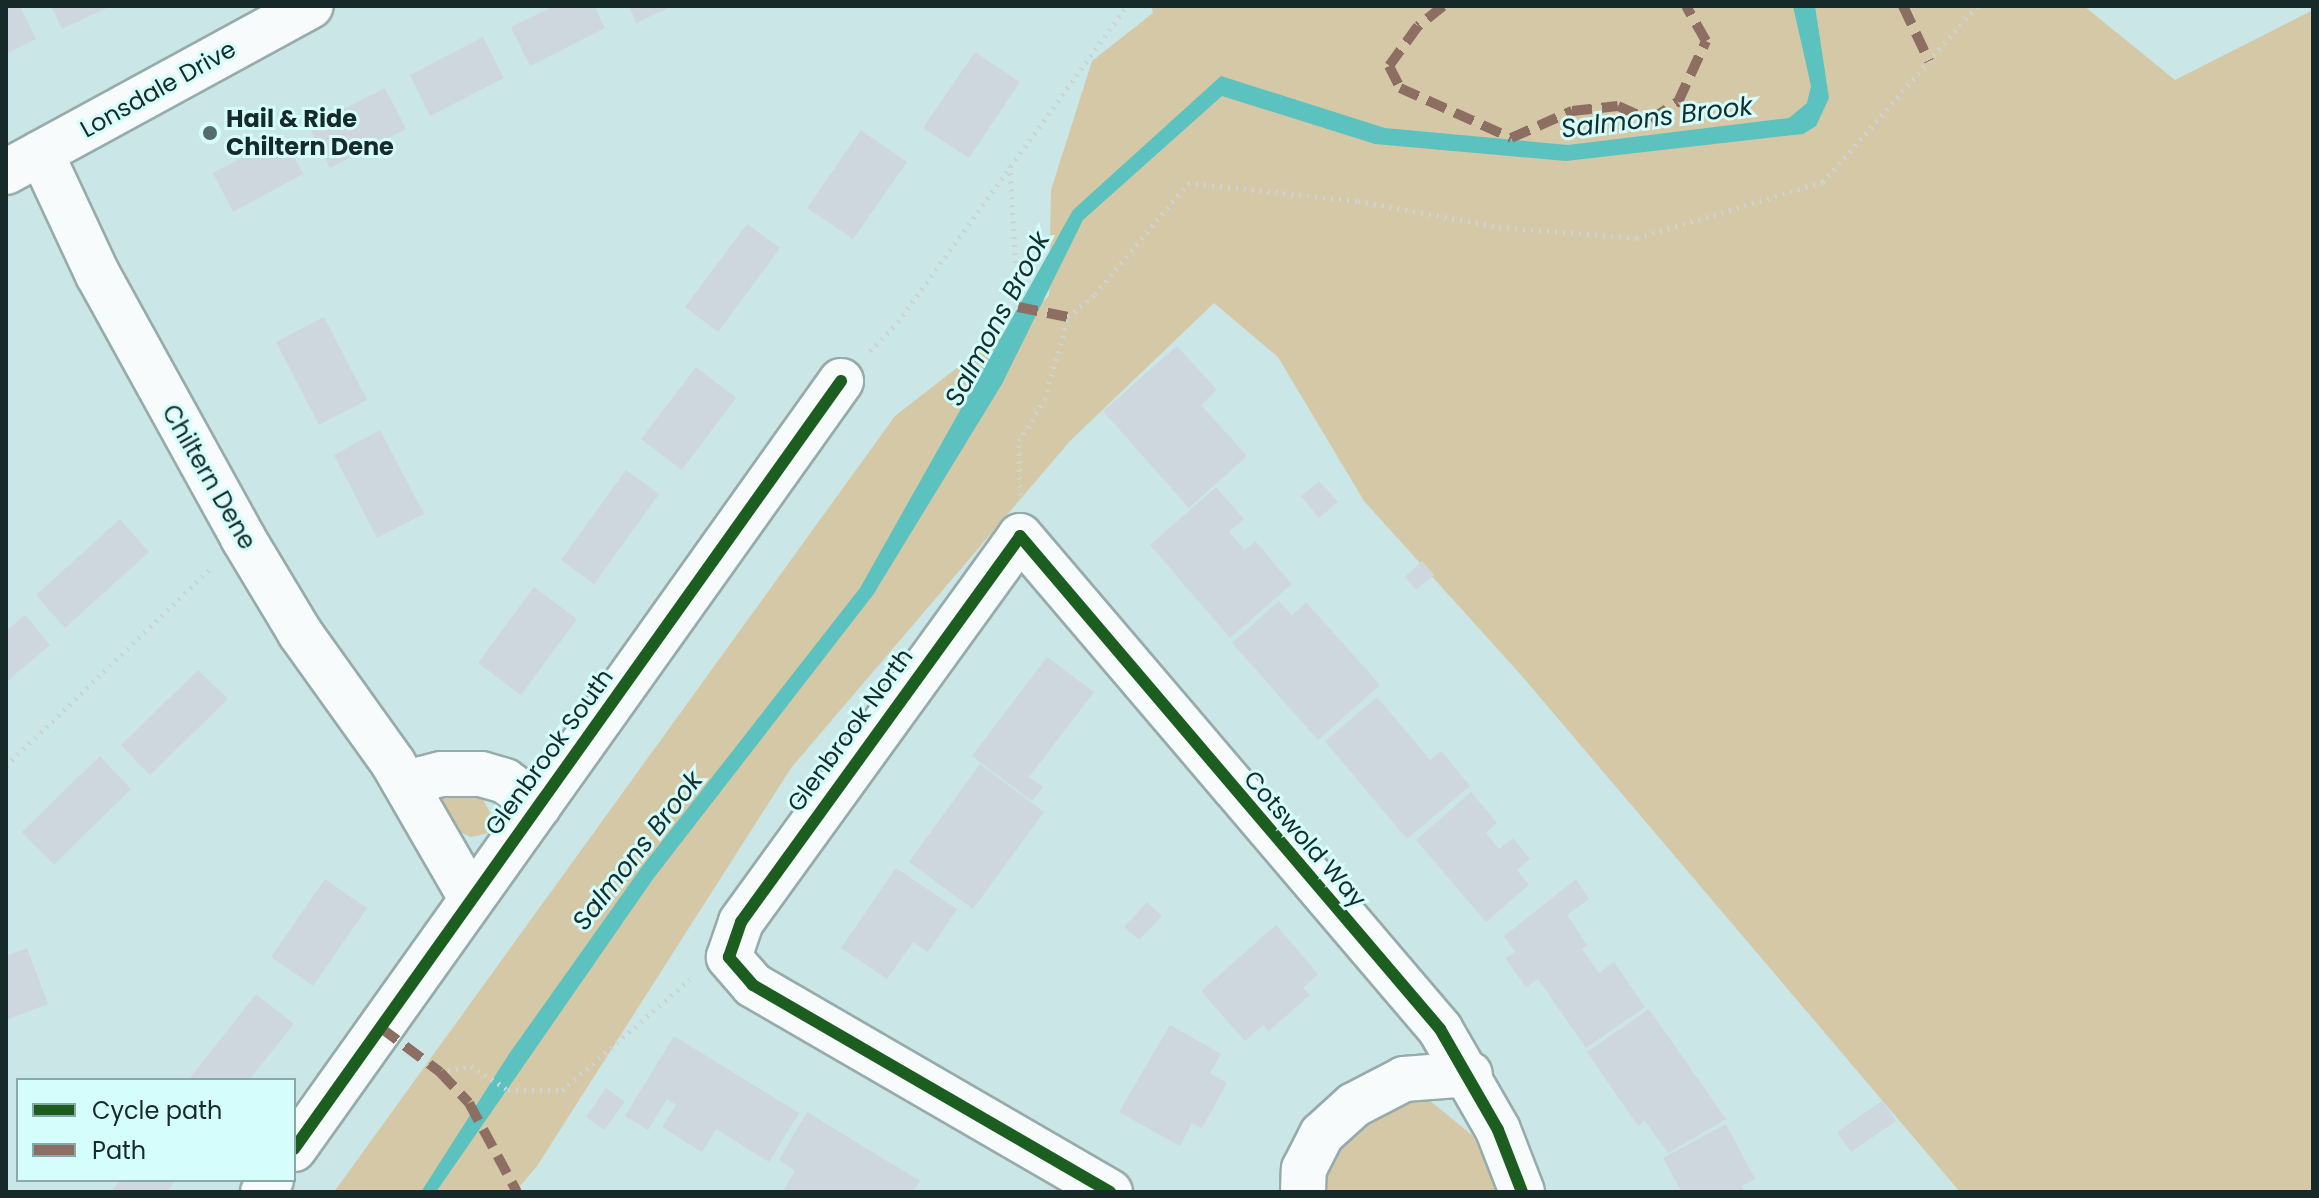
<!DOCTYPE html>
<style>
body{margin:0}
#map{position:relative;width:2319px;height:1198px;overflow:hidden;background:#cbe6e6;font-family:Poppins,sans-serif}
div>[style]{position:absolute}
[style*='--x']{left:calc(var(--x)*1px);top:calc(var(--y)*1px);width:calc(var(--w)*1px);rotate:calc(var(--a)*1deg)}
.green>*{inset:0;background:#d5c8a6}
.water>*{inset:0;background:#5bc2c0}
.building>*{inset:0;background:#cfd7de}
.path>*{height:5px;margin-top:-2.5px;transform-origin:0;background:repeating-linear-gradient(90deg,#cbd3d3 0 2px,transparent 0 8px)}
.roads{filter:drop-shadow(2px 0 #96abab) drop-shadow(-2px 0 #96abab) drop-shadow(0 2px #96abab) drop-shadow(0 -2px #96abab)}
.minor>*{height:44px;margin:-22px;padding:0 22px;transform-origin:22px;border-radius:22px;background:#f7fbfb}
.quiet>*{height:10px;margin-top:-5px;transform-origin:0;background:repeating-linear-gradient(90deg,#8d6e63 0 20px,transparent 0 30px)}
.cycleway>*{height:12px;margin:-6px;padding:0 6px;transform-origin:6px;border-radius:6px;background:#1b5e20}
.dots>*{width:22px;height:22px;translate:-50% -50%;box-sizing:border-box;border:4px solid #d4fdfb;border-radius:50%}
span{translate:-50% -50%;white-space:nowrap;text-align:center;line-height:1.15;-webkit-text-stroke:6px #d4fdfb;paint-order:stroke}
.street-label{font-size:24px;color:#162a2a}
.poi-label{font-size:24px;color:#162a2a;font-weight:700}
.left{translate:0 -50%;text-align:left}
.water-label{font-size:26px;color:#132e2d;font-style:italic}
.frame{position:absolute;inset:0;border:8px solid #162a2a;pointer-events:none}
.legend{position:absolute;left:16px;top:1078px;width:280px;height:104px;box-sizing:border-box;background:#d4fdfb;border:2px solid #88a9a7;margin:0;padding:10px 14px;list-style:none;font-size:24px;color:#162a2a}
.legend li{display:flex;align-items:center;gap:16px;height:40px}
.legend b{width:40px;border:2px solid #88a9a7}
</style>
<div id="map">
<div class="green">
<div style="clip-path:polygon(1151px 6px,2084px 6px,2175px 80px,2313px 10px,2313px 1192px,1960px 1192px,1521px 675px,1364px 501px,1278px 357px,1214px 303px,1070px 441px,791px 768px,537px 1166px,515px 1192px,334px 1192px,895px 416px,1049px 296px,1051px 190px,1092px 61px,1153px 13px)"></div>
<div style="clip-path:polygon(443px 791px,479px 793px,497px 825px,489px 833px,471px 837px,451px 828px,437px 801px)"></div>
<div style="clip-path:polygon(1400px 1098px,1429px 1100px,1472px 1135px,1504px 1192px,1322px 1192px,1331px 1143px)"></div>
</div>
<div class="water">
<div style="clip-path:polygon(1793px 6px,1815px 6px,1829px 98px,1816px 126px,1803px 134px,1566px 161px,1375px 144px,1222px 96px,1083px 220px,1002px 384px,873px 595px,653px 879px,436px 1192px,421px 1192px,509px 1054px,641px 868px,860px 588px,1073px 210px,1221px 76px,1385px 128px,1568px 145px,1789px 118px,1807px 103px,1811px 86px)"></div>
</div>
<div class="building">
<div style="clip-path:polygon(6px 6px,20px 6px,36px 39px,6px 54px)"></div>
<div style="clip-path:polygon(51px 6px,111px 6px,62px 29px)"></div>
<div style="clip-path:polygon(554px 6px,594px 6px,605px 28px,530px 66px,511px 27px)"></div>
<div style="clip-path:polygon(629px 6px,672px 6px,636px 23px)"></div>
<div style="clip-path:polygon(483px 37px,504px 78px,430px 116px,410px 75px)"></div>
<div style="clip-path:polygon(975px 52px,1020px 82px,969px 158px,923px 128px)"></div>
<div style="clip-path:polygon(385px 88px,406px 129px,330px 168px,309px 127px)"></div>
<div style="clip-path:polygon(861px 130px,907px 162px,853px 239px,807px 208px)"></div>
<div style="clip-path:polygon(283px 136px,303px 174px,233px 212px,213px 173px)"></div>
<div style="clip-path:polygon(747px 224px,780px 248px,718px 332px,685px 307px)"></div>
<div style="clip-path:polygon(324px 317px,367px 400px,319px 425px,276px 342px)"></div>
<div style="clip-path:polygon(1177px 346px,1217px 390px,1201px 405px,1247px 456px,1189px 508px,1103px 411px)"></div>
<div style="clip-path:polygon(696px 367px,736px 398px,682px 470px,641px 439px)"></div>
<div style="clip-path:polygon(380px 430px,424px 514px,377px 538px,334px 455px)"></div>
<div style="clip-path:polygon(626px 470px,659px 494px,594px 584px,561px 560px)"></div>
<div style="clip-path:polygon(1319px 481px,1338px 502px,1319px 518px,1301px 496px)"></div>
<div style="clip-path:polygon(1216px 487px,1244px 519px,1229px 532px,1245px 550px,1255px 541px,1292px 584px,1230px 638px,1150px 545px)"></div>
<div style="clip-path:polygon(120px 519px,149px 552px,65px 628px,36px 595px)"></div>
<div style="clip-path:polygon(1422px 561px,1434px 575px,1416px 590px,1405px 577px)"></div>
<div style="clip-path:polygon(534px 587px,577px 619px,521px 695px,478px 663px)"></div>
<div style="clip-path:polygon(1279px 601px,1292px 615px,1306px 602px,1380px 685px,1318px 740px,1232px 643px)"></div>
<div style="clip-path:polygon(25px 615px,50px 645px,6px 682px,6px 631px)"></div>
<div style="clip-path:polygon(1047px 657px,1094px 692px,1029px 777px,1043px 787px,1032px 801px,972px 756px)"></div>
<div style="clip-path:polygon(198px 670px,228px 699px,150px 775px,121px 745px)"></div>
<div style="clip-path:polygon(1377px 697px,1430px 760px,1441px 751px,1470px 786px,1407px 839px,1325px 741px)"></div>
<div style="clip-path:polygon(100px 756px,131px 789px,54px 865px,22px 832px)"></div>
<div style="clip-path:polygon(980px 764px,1044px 812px,973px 909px,909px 862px)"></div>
<div style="clip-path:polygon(1471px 792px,1497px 823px,1486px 833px,1499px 849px,1513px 838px,1530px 859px,1517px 870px,1529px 885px,1486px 922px,1416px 840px)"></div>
<div style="clip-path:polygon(896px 868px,957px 909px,928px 952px,913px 942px,887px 979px,841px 948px)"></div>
<div style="clip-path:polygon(325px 879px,367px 908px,313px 986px,271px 957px)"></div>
<div style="clip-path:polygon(1576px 879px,1589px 899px,1567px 915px,1587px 945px,1582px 949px,1599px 973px,1614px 962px,1645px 1007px,1586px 1048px,1538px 979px,1526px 987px,1505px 958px,1515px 952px,1504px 936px)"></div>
<div style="clip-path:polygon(1147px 902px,1162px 916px,1139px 940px,1124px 927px)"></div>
<div style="clip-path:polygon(1276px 925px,1318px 974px,1303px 988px,1310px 995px,1269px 1031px,1263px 1025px,1245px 1041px,1201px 991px)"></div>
<div style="clip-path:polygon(27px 948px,48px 1004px,6px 1020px,6px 956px)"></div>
<div style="clip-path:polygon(256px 994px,294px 1024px,249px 1080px,193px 1080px,190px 1078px)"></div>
<div style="clip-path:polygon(1649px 1009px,1726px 1119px,1668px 1153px,1645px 1121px,1638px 1126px,1587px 1052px)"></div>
<div style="clip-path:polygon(1170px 1025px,1221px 1054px,1210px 1073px,1227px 1083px,1202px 1128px,1192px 1123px,1180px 1146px,1119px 1112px)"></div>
<div style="clip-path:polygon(674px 1036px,799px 1113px,769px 1162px,716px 1129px,702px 1152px,662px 1127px,676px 1105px,667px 1099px,648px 1130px,625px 1116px)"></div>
<div style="clip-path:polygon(606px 1088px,625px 1102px,604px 1130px,586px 1117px)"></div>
<div style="clip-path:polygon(1882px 1101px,1896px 1121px,1851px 1152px,1837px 1132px)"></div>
<div style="clip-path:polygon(807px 1112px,920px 1181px,913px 1192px,782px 1192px,795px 1171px,779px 1160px)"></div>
<div style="clip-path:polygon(1726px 1124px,1755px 1179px,1742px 1186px,1745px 1192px,1682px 1192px,1663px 1158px)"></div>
<div style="clip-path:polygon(120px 1180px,176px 1180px,167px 1192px,111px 1192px)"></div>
</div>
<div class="path">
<div style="--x:1010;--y:165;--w:142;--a:86.8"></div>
<div style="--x:870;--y:351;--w:40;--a:-46"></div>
<div style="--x:898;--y:322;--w:390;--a:-54.1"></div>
<div style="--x:1020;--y:495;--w:54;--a:-91.1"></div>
<div style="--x:1019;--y:441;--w:49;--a:-58.2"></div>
<div style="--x:1045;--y:399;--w:85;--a:-74.3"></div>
<div style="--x:1068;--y:317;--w:35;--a:-40"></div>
<div style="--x:1095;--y:294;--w:145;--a:-50"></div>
<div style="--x:1188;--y:183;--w:171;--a:6"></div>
<div style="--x:1358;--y:201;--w:143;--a:10.4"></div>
<div style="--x:1499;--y:227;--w:138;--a:4.6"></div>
<div style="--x:1637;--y:238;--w:194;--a:-16.8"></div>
<div style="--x:1823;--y:182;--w:234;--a:-48.8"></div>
<div style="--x:6;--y:766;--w:284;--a:-44"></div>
<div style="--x:440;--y:1072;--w:32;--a:-11"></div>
<div style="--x:471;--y:1066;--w:44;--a:33"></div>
<div style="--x:508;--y:1090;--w:54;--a:0"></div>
<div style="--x:562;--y:1090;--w:169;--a:-40.9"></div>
</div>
<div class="roads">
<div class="minor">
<div style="--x:41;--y:153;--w:135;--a:65"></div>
<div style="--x:98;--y:275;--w:300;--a:61.1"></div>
<div style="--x:243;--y:538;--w:111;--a:59"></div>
<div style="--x:300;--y:633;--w:160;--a:54.4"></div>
<div style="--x:393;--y:763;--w:156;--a:60"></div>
<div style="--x:6;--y:172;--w:347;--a:-28.6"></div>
<div style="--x:405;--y:783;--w:37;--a:-14"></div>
<div style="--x:441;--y:774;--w:40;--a:0"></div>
<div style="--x:481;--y:774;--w:25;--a:16"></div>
<div style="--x:505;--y:781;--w:42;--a:36.3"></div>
<div style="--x:294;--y:1149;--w:943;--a:-54.54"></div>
<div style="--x:263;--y:1192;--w:14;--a:-56"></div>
<div style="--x:1110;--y:1192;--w:413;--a:-149.9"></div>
<div style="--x:753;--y:985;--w:37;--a:-131"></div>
<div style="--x:729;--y:957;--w:37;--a:-71"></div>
<div style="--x:741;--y:922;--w:476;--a:-54.1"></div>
<div style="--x:1020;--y:536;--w:648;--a:49.57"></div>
<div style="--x:1440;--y:1029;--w:116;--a:60.1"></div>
<div style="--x:1498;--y:1130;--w:66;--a:68.8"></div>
<div style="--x:1303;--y:1192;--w:23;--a:-88"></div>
<div style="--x:1304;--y:1169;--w:39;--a:-63"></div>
<div style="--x:1322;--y:1134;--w:43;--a:-42.2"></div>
<div style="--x:1354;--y:1105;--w:56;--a:-27.5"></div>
<div style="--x:1404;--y:1079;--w:66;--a:-4.3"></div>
</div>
</div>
<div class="quiet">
<div style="--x:1443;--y:6;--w:32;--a:141"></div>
<div style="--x:1418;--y:26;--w:49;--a:125.9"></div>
<div style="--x:1389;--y:66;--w:25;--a:63"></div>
<div style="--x:1400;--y:88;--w:122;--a:24.2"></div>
<div style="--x:1511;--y:138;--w:67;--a:-23.9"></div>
<div style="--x:1572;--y:111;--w:46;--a:-6.2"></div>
<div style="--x:1618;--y:106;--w:35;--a:24"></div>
<div style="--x:1650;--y:120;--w:33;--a:-33"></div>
<div style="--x:1678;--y:102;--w:67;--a:-65.3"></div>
<div style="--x:1706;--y:41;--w:40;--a:-119.7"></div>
<div style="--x:1903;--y:6;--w:61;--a:64.7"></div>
<div style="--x:1018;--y:307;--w:51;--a:11.3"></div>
<div style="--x:381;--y:1028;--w:74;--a:36.7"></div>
<div style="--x:440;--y:1072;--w:42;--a:46.9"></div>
<div style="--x:469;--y:1103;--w:101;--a:61.7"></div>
</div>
<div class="cycleway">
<div style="--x:294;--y:1149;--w:943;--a:-54.54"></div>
<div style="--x:1110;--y:1192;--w:413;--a:-149.9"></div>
<div style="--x:753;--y:985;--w:37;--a:-131"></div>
<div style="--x:729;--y:957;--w:37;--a:-71"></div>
<div style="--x:741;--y:922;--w:476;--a:-54.1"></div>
<div style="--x:1020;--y:536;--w:648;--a:49.57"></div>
<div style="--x:1440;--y:1029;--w:116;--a:60.1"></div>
<div style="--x:1498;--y:1130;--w:66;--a:68.8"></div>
</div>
<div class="dots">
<div style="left:210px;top:133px;background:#556c6c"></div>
</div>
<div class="street-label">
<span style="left:158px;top:89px;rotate:-29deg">Lonsdale Drive</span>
<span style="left:209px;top:477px;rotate:60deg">Chiltern Dene</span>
<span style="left:850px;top:730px;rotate:-54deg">Glenbrook North</span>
<span style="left:549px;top:752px;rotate:-54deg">Glenbrook South</span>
<span style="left:1305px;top:839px;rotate:49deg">Cotswold Way</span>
</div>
<div class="poi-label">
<span class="left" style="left:226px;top:133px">Hail &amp; Ride<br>Chiltern Dene</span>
</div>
<div class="water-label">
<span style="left:1657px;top:118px;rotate:-7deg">Salmons Brook</span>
<span style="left:998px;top:319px;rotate:-62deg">Salmons Brook</span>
<span style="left:638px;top:851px;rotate:-52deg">Salmons Brook</span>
</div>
<div class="frame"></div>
<ul class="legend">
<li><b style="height:10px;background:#1b5e20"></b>Cycle path</li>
<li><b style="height:10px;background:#8d6e63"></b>Path</li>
</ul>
</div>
